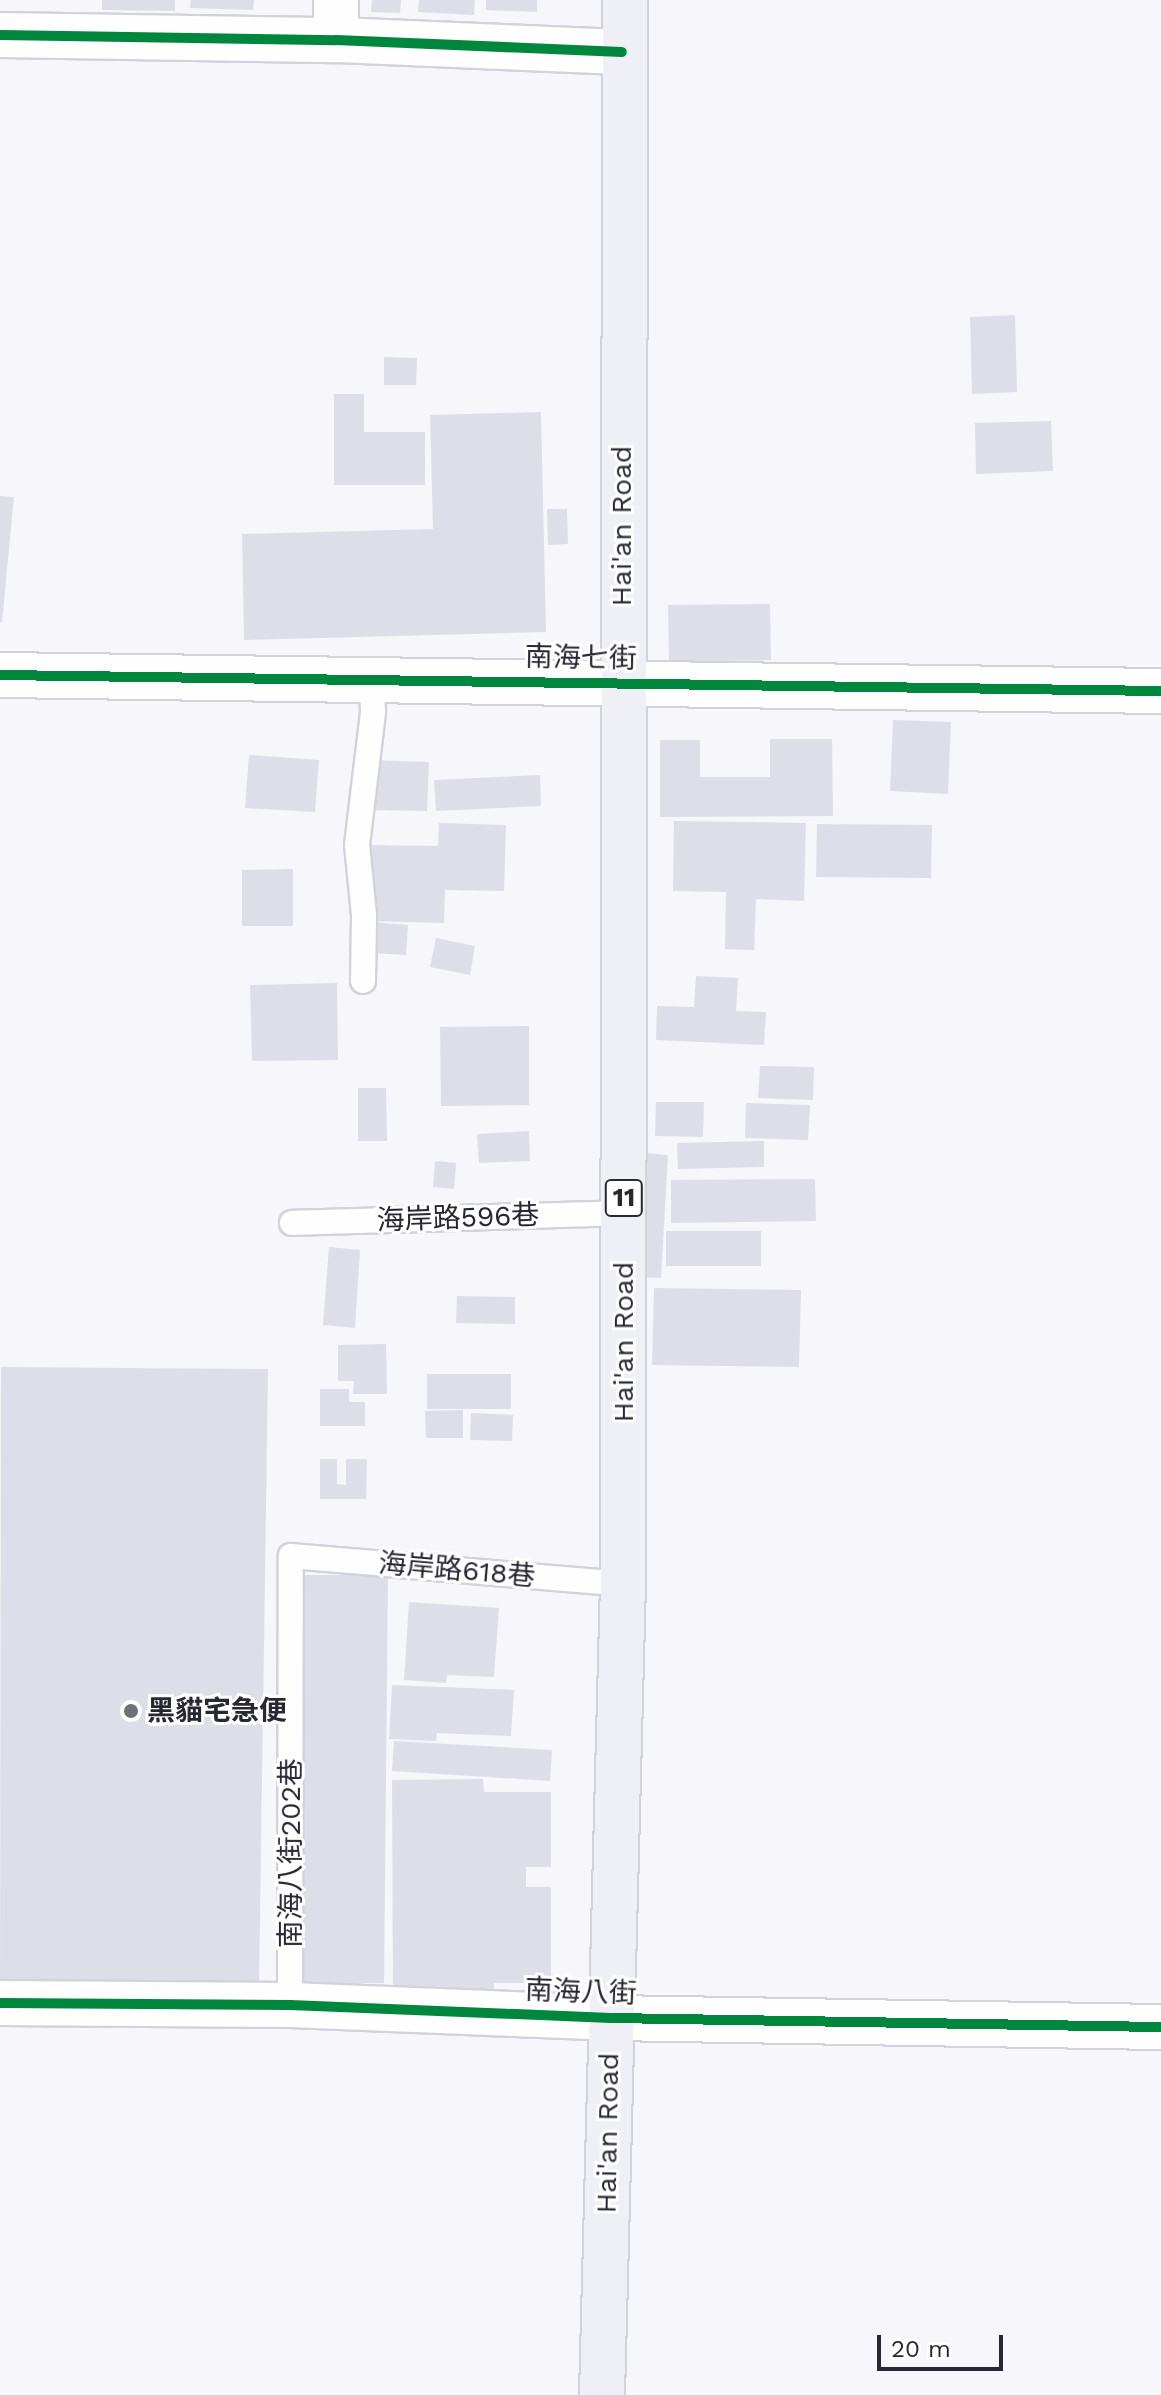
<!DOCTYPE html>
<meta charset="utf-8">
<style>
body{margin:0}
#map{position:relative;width:1161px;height:2395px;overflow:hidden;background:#f6f6fb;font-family:"Work Sans","Noto Sans TC",sans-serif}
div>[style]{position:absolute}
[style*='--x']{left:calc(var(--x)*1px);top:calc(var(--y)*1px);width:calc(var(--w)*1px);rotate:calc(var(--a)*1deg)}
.building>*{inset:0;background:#dedee9}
.roads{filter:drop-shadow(2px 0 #d2d2db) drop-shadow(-2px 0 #d2d2db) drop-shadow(0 2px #d2d2db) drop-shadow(0 -2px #d2d2db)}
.service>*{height:24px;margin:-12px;padding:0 12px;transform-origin:12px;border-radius:12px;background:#fefefe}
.minor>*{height:44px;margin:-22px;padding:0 22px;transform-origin:22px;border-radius:22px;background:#fefefe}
.primary>*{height:44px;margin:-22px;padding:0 22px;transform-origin:22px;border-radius:22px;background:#efeff6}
.cycleway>*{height:10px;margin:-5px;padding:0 5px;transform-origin:5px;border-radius:5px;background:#00873e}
.dots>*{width:22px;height:22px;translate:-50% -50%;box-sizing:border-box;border:4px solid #fff;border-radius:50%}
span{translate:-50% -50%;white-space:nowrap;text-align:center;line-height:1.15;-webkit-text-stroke:6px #fff;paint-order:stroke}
.shield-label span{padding:2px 6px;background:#fff;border:2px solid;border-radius:6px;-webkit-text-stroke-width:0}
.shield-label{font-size:26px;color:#282835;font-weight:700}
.street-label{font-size:28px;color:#282835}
.poi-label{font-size:28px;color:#282835;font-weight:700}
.left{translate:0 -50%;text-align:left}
.scale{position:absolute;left:877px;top:2335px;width:126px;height:36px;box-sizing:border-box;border:4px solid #282835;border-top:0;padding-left:10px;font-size:24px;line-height:28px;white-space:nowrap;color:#282835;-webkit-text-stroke:6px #fff;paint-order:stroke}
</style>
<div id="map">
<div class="building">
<div style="clip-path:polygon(102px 0,175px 0,175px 11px,102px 10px)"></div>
<div style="clip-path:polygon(191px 0,254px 0,253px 10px,190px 8px)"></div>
<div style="clip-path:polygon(372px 0,401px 0,400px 13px,371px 12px)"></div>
<div style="clip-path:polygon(419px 0,475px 0,474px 15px,418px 12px)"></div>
<div style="clip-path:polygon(486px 0,537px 0,537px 12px,486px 10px)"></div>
<div style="clip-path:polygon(1015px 315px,1017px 392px,972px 394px,970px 317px)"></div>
<div style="clip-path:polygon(384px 357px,417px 358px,416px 385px,384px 385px)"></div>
<div style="clip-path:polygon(334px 394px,364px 394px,364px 432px,425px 432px,425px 485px,334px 485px)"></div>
<div style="clip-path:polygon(541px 412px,546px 632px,244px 640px,242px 534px,433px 529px,430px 415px)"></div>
<div style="clip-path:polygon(1051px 421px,1053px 471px,976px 474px,975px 423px)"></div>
<div style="clip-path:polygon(0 496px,14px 497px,2px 622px,0 622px)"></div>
<div style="clip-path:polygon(547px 509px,567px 509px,568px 544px,548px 545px)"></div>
<div style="clip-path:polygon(770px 604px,771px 660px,669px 662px,668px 605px)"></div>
<div style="clip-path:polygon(893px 720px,951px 722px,948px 794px,890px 791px)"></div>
<div style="clip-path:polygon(770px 739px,832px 739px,833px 816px,660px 817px,660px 740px,700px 740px,700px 777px,770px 777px)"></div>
<div style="clip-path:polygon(249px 755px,319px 760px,315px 812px,245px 808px)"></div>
<div style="clip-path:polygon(369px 760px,429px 762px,427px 811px,368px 810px)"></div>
<div style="clip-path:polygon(540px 775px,541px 806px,436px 811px,434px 780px)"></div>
<div style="clip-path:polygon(674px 821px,806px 823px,804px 901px,756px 899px,754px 950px,725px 949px,726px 892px,673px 891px)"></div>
<div style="clip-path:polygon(439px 823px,506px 825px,504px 891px,445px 890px,444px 923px,369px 921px,371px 845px,438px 846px)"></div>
<div style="clip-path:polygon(817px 824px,932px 825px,931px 878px,816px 877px)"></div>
<div style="clip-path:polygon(293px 869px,293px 926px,242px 926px,242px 870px)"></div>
<div style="clip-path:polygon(372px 922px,408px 925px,406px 955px,370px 953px)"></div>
<div style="clip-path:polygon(436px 938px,475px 946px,470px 975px,430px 967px)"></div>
<div style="clip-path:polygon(696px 976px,738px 978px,736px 1011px,766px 1012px,764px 1045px,656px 1040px,657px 1006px,694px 1007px)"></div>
<div style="clip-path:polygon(337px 983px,338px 1060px,252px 1061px,250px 985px)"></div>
<div style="clip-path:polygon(529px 1026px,529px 1105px,441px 1106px,440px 1027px)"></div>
<div style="clip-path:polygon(760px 1066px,814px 1067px,813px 1100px,758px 1098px)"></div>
<div style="clip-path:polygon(358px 1088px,386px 1088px,387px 1141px,358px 1141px)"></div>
<div style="clip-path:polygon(656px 1102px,704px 1102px,703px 1137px,655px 1136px)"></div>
<div style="clip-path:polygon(746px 1103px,810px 1105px,808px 1140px,745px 1138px)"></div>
<div style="clip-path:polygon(529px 1131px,530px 1161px,479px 1163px,477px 1134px)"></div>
<div style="clip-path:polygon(764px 1141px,764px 1167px,678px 1169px,677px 1143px)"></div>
<div style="clip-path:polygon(645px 1153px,668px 1155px,661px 1278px,638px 1277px)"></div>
<div style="clip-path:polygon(435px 1161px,456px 1163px,454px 1189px,433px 1187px)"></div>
<div style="clip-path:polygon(815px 1179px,816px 1221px,671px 1223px,671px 1180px)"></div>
<div style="clip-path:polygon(666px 1231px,761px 1231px,761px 1266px,666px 1266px)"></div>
<div style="clip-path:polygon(329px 1247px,360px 1250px,355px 1328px,323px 1325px)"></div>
<div style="clip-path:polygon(654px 1288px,801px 1290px,799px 1367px,652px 1365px)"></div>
<div style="clip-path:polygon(457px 1296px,515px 1297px,515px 1324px,456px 1323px)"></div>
<div style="clip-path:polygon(386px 1344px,387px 1394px,353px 1394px,354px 1381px,338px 1381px,338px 1345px)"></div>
<div style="clip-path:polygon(1px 1367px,268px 1369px,259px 1987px,0 1984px)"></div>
<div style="clip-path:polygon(427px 1374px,511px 1374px,511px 1409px,427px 1409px)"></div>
<div style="clip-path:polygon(320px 1389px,349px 1389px,349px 1402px,365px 1402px,365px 1426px,320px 1426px)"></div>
<div style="clip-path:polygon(463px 1410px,463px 1438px,426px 1438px,425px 1411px)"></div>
<div style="clip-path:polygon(471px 1413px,513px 1415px,512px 1441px,470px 1440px)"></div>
<div style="clip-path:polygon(320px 1459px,337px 1459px,337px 1484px,346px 1485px,346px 1459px,367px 1459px,366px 1499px,320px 1499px)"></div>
<div style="clip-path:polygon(305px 1575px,388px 1575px,384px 1983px,301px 1984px)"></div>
<div style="clip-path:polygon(409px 1602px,499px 1608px,494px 1677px,447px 1675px,446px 1683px,404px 1680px)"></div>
<div style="clip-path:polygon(392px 1685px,514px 1690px,511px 1736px,437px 1733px,436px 1741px,389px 1739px)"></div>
<div style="clip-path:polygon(394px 1741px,552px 1750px,550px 1781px,392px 1771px)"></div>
<div style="clip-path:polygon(483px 1779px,484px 1792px,551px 1792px,551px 1867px,526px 1867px,526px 1887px,551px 1887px,551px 1983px,494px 1983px,494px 2001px,393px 2001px,392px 1780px)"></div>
</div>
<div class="roads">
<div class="service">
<div style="--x:363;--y:981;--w:66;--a:-89.1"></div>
<div style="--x:364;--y:915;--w:70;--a:-95.7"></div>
<div style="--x:357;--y:845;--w:134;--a:-83.1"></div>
<div style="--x:373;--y:712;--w:33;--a:-92"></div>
<div style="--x:292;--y:1223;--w:332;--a:-1.7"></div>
<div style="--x:290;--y:2005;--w:449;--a:-89.9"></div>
<div style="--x:291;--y:1556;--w:333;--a:4.8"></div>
</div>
<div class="minor">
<div style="--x:336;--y:0;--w:40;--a:90"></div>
<div style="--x:0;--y:35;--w:336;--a:0.9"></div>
<div style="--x:336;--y:40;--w:286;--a:2.4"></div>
<div style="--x:0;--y:675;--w:1161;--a:0.79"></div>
<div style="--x:0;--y:2003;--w:290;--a:0.4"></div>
<div style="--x:290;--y:2005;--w:321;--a:2.3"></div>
<div style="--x:611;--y:2018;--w:550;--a:0.94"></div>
</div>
<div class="primary">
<div style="--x:602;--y:2395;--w:811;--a:-88.52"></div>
<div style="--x:623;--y:1584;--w:1584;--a:-89.93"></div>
</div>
</div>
<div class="cycleway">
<div style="--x:0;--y:35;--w:336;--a:0.9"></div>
<div style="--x:336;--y:40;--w:286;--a:2.4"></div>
<div style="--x:0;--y:675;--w:1161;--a:0.79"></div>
<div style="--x:0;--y:2003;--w:290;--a:0.4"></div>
<div style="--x:290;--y:2005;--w:321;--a:2.3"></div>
<div style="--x:611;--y:2018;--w:550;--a:0.94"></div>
</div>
<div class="dots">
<div style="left:131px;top:1711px;background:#70707a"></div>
</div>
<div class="shield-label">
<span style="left:624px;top:1198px">11</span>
</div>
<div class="street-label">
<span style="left:622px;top:526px;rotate:-90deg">Hai'an Road</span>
<span style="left:581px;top:658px;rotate:1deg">南海七街</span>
<span style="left:458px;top:1218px;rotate:-2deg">海岸路596巷</span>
<span style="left:624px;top:1342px;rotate:-90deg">Hai'an Road</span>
<span style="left:457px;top:1570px;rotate:5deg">海岸路618巷</span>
<span style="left:291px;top:1853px;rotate:-90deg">南海八街202巷</span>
<span style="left:581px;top:1992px;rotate:2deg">南海八街</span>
<span style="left:608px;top:2133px;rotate:-89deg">Hai'an Road</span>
</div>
<div class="poi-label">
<span class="left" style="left:147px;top:1711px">黑貓宅急便</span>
</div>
<div class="scale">20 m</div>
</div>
